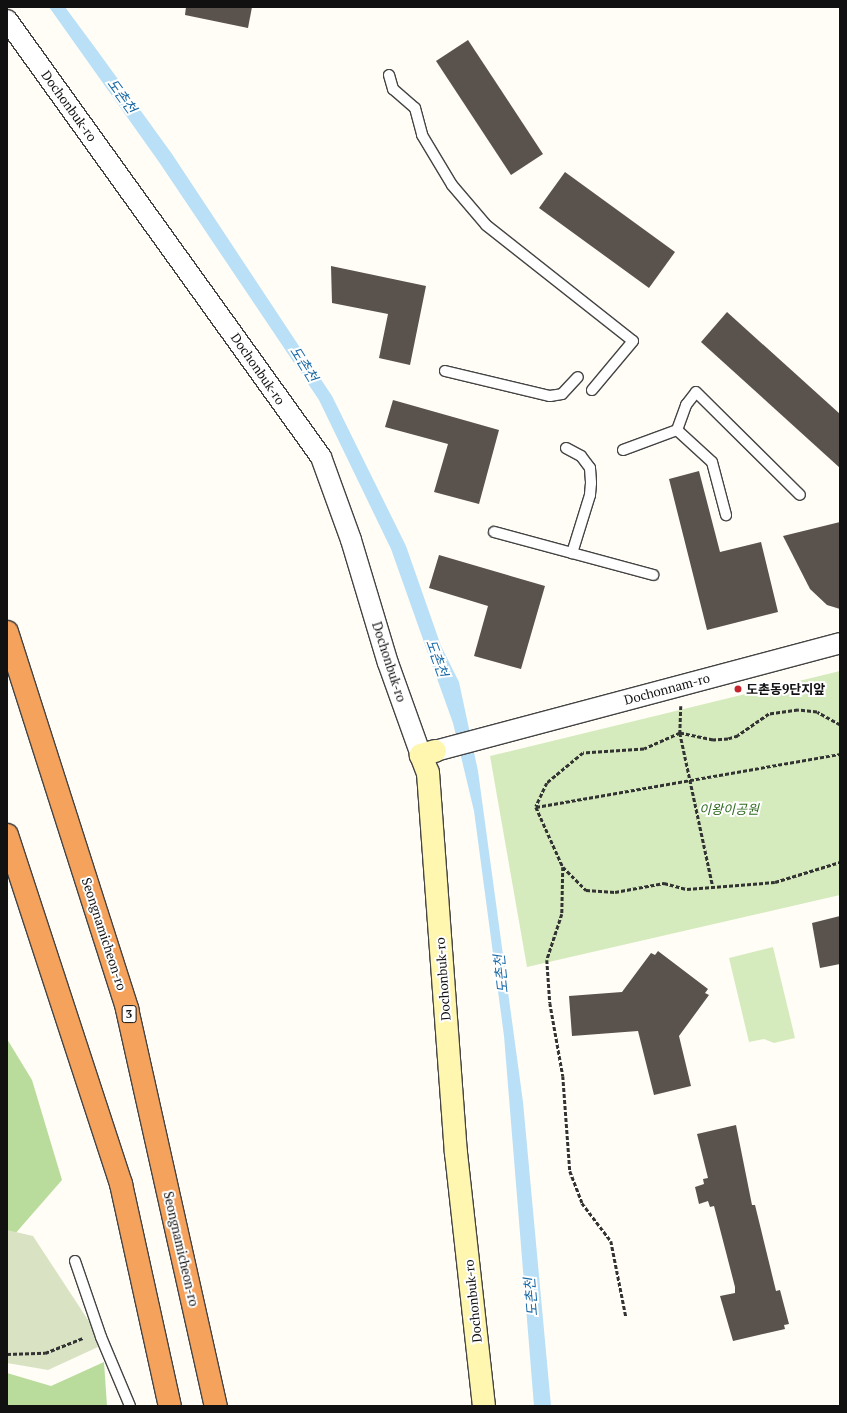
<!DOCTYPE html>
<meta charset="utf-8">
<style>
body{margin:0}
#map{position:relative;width:847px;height:1413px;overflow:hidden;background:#fffdf5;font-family:"PT Serif","Noto Sans KR",serif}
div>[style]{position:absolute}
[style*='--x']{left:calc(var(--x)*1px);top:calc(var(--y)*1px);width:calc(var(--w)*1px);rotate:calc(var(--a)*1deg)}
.green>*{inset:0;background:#d5ebbd}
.forest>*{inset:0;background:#b9dc9c}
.cemetery>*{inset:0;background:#d9e3c4}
.water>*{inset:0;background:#b9e0f7}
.building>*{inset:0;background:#5a524d}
.path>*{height:2.5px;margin-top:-1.25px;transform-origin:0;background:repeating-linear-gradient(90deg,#333 0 4px,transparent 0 6px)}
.roads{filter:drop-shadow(1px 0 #444) drop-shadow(-1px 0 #444) drop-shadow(0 1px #444) drop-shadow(0 -1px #444)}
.lane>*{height:10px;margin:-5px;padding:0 5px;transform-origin:5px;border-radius:5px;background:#fff}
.street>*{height:20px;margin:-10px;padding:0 10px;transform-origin:10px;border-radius:10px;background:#fff}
.secondary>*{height:22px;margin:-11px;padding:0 11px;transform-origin:11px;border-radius:11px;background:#fff6b0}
.highway>*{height:22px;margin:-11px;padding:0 11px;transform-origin:11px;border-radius:11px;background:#f5a25d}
.dots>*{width:11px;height:11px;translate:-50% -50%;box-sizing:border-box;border:2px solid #fff;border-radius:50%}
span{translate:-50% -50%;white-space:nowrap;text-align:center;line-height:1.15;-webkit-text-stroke:4px #fff;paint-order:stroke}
.shield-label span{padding:1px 3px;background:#fff;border:1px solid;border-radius:3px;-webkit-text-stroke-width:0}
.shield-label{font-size:12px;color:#111;font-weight:700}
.street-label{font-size:13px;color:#111}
.poi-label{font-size:13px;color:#111;font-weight:700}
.left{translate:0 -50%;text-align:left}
.park-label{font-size:13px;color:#2f6b1f;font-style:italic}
.water-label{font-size:14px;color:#1768a6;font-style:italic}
.frame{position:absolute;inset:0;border:8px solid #111;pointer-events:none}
</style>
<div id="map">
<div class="green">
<div style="clip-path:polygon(840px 671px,840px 895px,527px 967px,490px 756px)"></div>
<div style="clip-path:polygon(773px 947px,795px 1038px,774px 1043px,764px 1039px,749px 1042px,729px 958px)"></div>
</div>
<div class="forest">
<div style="clip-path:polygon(7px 1039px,32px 1080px,62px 1180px,7px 1243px)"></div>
<div style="clip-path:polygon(104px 1362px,107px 1406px,7px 1406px,7px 1373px,51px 1386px)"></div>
</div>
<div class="cemetery">
<div style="clip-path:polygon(7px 1230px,33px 1236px,92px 1326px,98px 1347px,48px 1370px,7px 1363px)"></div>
</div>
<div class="water">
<div style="clip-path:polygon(49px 7px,65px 7px,99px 53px,172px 154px,332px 396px,406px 546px,441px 646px,459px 682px,478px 771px,523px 1102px,551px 1406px,534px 1406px,504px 1036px,474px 811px,453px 723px,425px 645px,391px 549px,319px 400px,159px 162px)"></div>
</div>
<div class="building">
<div style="clip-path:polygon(186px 7px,252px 7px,248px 28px,185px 15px)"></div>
<div style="clip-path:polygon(468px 40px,543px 154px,511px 175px,436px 61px)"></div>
<div style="clip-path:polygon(565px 172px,675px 252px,649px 288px,539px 208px)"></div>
<div style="clip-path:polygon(331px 266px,426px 286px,410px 365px,379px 358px,388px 314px,332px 303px)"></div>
<div style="clip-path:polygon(727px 312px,840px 414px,840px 468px,701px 342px)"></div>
<div style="clip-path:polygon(393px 400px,499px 430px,479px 504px,434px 492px,448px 444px,385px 427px)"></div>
<div style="clip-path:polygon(699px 471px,720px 552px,761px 542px,778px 612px,707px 630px,669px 479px)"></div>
<div style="clip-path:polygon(840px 522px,840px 609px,827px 605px,810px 589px,783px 536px)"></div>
<div style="clip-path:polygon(439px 555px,545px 586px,521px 669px,474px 656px,488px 606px,429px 588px)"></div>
<div style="clip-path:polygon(840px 916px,840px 964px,820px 968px,812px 923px)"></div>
<div style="clip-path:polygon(658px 951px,708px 989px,705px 993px,709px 995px,679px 1036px,691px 1086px,654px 1095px,638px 1031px,572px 1036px,569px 996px,622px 992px,651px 953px,655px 955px)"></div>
<div style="clip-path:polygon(736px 1125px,752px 1205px,755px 1205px,776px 1291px,780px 1290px,789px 1324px,784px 1325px,785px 1329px,733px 1341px,720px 1296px,735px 1293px,735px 1287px,714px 1206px,710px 1207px,708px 1201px,699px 1204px,695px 1187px,704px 1184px,703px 1179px,708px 1178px,697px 1134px)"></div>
</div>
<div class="path">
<div style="--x:681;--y:706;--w:27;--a:92"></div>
<div style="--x:680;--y:733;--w:157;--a:77.9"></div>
<div style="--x:840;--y:725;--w:26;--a:-151"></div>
<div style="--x:817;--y:712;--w:19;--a:-174"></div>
<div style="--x:798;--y:710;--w:29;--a:172"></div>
<div style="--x:769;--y:714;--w:38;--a:145"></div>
<div style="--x:738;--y:736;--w:10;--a:163"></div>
<div style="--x:728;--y:739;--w:15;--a:176"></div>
<div style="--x:713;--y:740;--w:34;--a:-168"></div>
<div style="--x:680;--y:733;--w:39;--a:156"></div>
<div style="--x:644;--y:749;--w:61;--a:176.2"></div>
<div style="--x:583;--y:753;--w:47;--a:140.2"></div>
<div style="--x:547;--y:783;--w:26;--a:115"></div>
<div style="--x:536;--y:807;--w:66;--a:65.8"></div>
<div style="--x:563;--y:867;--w:33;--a:45"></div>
<div style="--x:586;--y:890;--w:29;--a:4"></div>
<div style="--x:615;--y:892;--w:50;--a:-10.4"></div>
<div style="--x:664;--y:883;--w:24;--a:15"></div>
<div style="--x:687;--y:889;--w:88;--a:-4.5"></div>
<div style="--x:775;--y:882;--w:68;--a:-17.1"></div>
<div style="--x:536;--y:807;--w:309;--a:-9.9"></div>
<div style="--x:563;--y:867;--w:47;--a:91.2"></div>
<div style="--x:562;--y:914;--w:48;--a:108.1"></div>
<div style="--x:547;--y:960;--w:43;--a:86"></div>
<div style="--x:550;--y:1003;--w:74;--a:79.9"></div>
<div style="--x:563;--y:1076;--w:95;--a:85.8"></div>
<div style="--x:570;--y:1171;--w:34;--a:69"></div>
<div style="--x:582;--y:1203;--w:48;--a:52.7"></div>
<div style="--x:611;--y:1241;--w:77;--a:78.8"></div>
<div style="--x:7;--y:1354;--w:38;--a:-2"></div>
<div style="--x:45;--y:1353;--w:41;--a:-21.5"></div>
</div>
<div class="roads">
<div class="lane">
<div style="--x:389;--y:75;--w:15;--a:74"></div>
<div style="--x:393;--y:89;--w:29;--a:41"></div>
<div style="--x:415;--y:108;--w:28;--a:75"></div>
<div style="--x:422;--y:135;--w:58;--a:59"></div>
<div style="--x:452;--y:185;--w:52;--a:49.6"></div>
<div style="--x:486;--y:225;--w:187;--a:38.3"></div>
<div style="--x:633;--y:341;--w:64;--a:129.9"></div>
<div style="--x:445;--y:371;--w:108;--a:13.4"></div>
<div style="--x:550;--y:396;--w:12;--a:-9"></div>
<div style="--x:562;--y:394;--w:23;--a:-47"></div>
<div style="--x:677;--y:430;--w:27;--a:-70"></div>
<div style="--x:686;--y:405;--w:16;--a:-52"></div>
<div style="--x:696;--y:392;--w:146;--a:44.7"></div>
<div style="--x:566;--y:448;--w:17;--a:28"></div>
<div style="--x:581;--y:456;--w:15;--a:53"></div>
<div style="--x:590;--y:468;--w:15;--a:86"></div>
<div style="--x:591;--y:483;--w:12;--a:95"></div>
<div style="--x:590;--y:495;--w:61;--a:107.2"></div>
<div style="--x:623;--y:450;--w:58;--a:-20.3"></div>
<div style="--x:677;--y:430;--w:47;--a:42.4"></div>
<div style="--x:712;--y:462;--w:55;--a:75.2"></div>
<div style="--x:494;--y:532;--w:165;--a:15.1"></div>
<div style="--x:75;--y:1261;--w:80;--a:71.1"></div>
<div style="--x:101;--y:1337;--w:75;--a:67.2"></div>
</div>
<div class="street">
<div style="--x:7;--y:20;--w:538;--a:54.3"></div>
<div style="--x:321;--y:457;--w:88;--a:70.1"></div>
<div style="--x:351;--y:540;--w:128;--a:73.3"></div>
<div style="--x:388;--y:663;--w:98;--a:70.3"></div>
<div style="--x:435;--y:751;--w:419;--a:-14.9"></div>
</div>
<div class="secondary">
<div style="--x:435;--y:751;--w:15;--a:164"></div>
<div style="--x:421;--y:755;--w:19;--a:69"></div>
<div style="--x:428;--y:773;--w:381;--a:85.8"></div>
<div style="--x:456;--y:1153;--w:255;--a:83.7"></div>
</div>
<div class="highway">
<div style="--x:7;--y:632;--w:396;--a:72.3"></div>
<div style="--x:127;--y:1009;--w:407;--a:77.4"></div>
<div style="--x:7;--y:835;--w:367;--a:71.9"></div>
<div style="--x:121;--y:1184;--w:227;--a:77.6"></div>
</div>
</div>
<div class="dots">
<div style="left:738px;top:689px;background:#c4262e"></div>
</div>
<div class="shield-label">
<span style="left:129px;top:1014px">3</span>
</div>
<div class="street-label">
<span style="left:69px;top:106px;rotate:54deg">Dochonbuk-ro</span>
<span style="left:258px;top:369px;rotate:55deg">Dochonbuk-ro</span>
<span style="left:389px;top:662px;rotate:72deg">Dochonbuk-ro</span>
<span style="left:667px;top:689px;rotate:-15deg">Dochonnam-ro</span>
<span style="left:104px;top:934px;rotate:72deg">Seongnamicheon-ro</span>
<span style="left:443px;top:979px;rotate:-94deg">Dochonbuk-ro</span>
<span style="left:181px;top:1249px;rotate:77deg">Seongnamicheon-ro</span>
<span style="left:473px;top:1301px;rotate:-96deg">Dochonbuk-ro</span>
</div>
<div class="poi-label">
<span class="left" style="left:746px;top:689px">도촌동9단지앞</span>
</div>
<div class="park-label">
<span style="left:729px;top:809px">이왕이공원</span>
</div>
<div class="water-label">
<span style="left:122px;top:96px;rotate:54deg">도촌천</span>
<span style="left:304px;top:364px;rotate:58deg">도촌천</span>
<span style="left:437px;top:658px;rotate:70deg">도촌천</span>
<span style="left:501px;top:974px;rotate:-96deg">도촌천</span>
<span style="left:531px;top:1297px;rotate:-95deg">도촌천</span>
</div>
<div class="frame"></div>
</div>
